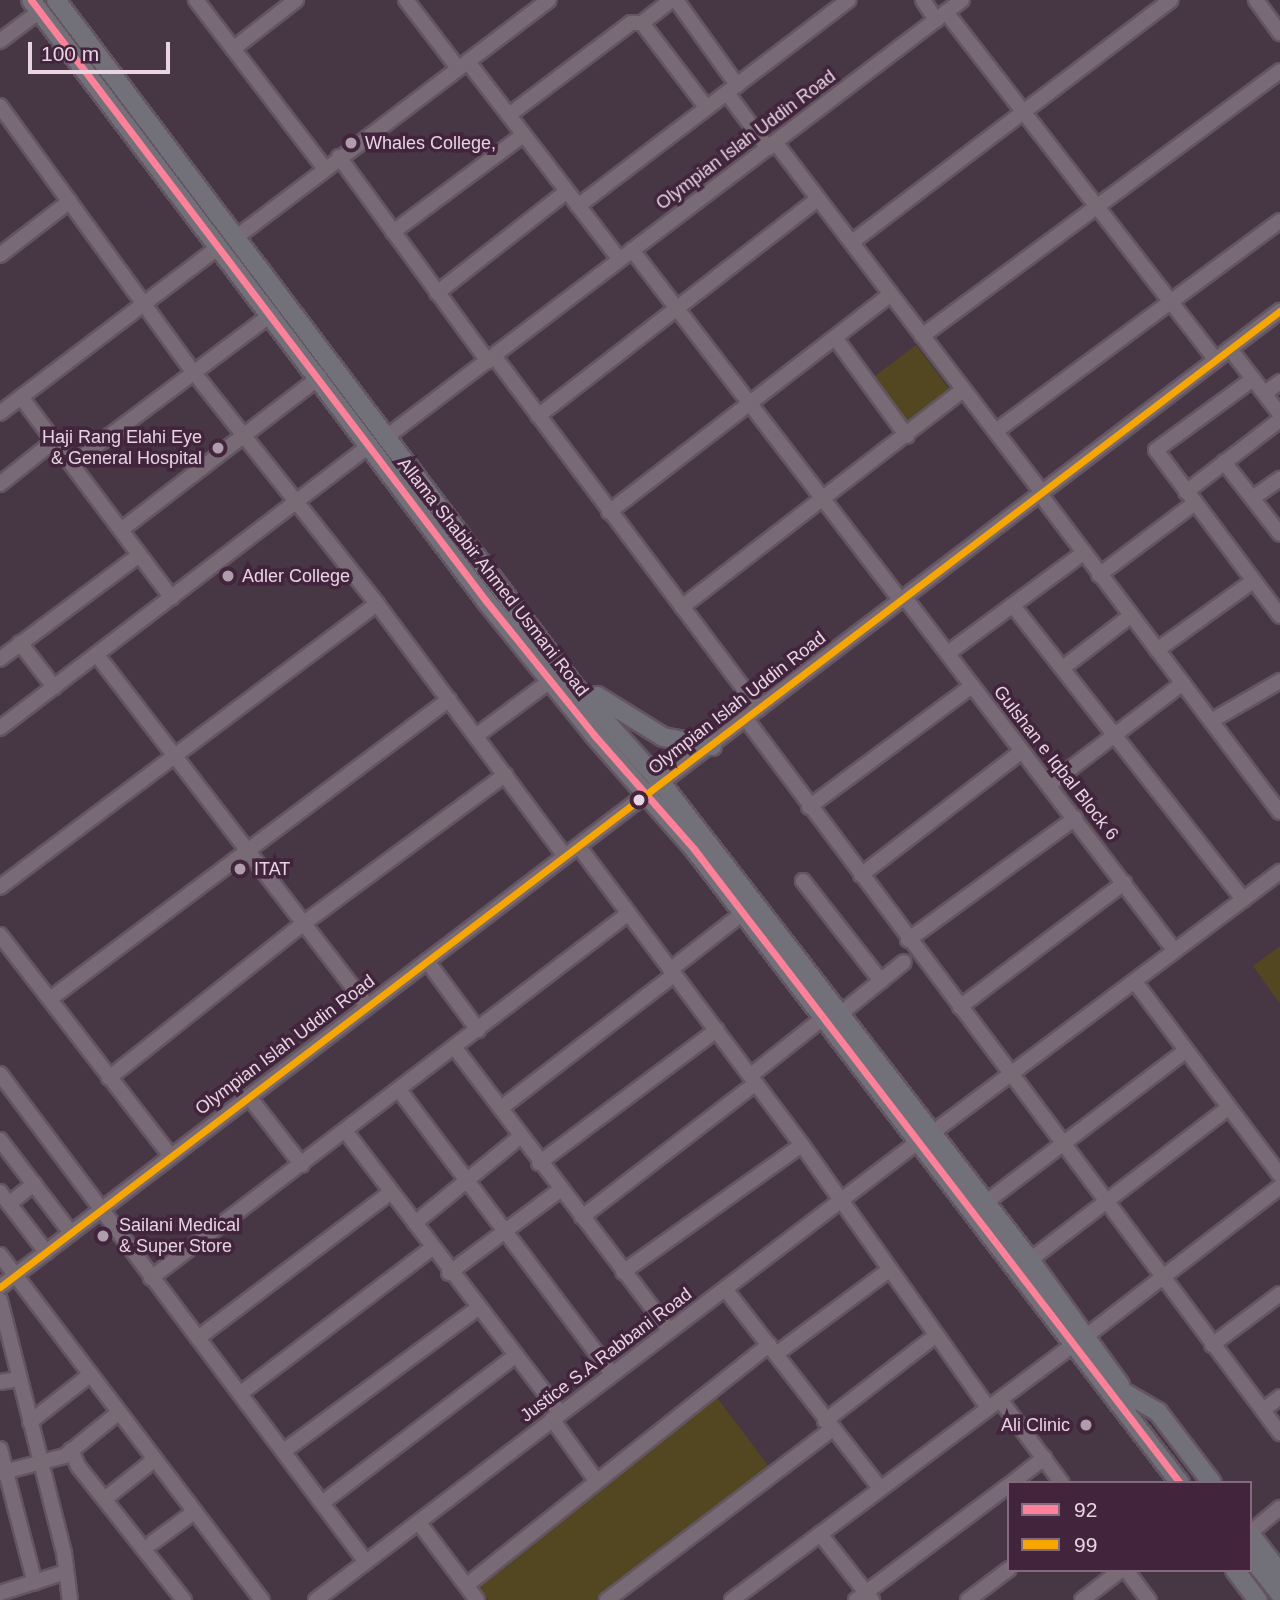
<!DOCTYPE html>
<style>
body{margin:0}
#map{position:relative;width:1280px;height:1600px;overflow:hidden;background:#473643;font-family:Helvetica,sans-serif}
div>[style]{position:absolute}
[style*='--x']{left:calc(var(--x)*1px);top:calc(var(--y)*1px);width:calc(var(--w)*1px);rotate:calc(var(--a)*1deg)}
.green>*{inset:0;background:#534721}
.roads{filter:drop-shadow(2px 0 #645562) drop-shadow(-2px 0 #645562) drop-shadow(0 2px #645562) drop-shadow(0 -2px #645562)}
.minor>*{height:14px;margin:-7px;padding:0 7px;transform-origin:7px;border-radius:7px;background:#786b75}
.major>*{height:18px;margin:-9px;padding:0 9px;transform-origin:9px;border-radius:9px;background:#72717a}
.bus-1>*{height:7px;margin:-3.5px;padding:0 3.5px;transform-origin:3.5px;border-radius:3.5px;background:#ff8098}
.bus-2>*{height:7px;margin:-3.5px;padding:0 3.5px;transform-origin:3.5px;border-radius:3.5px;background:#f7a600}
.dots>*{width:19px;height:19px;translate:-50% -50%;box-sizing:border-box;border:4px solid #42243c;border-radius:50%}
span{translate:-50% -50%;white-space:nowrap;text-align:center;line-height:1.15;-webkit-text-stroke:7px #42243c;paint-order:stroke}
.street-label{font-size:18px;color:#e8d4e3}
.poi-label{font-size:18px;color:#e8d4e3}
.left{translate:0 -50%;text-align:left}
.right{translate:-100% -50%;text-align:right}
.legend{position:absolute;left:1007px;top:1481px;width:245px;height:91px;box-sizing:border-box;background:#42243c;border:2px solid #846a7f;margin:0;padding:9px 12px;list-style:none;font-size:21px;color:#e8d4e3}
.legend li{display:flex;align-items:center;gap:14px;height:35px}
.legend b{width:35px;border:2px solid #846a7f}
.scale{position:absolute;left:28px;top:42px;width:142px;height:32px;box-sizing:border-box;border:4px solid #e8d4e3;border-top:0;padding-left:9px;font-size:21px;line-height:24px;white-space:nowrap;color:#e8d4e3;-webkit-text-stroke:5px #42243c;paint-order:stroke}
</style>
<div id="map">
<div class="green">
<div style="clip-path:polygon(916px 345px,950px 390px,905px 424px,871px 379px)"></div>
<div style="clip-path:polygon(1280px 946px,1280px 1004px,1253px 966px)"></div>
<div style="clip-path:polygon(715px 1395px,770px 1468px,601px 1600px,488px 1600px,473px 1579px)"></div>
</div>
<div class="roads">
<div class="minor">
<div style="--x:196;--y:0;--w:213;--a:52.6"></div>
<div style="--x:406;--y:0;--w:86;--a:52.6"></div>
<div style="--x:676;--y:0;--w:105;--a:54.3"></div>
<div style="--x:923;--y:0;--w:24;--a:57"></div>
<div style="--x:1256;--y:0;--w:41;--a:54"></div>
<div style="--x:946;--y:12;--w:440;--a:52.2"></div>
<div style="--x:642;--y:23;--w:106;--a:52.7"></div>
<div style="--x:0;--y:41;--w:50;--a:-36.9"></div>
<div style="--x:233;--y:49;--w:80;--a:-37.9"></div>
<div style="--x:468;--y:62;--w:248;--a:52.5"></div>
<div style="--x:727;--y:93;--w:69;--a:53.3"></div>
<div style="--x:0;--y:106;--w:331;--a:54"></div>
<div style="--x:195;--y:374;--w:293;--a:51.6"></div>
<div style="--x:377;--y:604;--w:314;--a:53.3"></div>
<div style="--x:509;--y:115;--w:153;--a:-37"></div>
<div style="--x:631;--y:23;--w:11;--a:0"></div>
<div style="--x:642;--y:23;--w:37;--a:-38"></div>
<div style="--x:775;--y:142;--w:440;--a:52.7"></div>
<div style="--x:339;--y:157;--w:253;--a:53.9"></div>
<div style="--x:578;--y:206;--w:340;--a:-37.3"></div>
<div style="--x:393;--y:232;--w:161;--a:-36.7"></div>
<div style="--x:234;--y:239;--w:395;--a:-37.2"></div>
<div style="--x:852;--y:242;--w:400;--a:-37.2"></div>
<div style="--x:632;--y:250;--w:442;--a:52.5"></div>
<div style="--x:0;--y:255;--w:88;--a:-37.6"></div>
<div style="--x:437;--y:293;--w:165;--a:-38.1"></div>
<div style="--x:922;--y:336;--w:445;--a:-36.5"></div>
<div style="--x:836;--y:339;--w:120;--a:53.8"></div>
<div style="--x:1230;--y:349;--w:82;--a:52.4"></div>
<div style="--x:494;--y:356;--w:441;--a:53.1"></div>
<div style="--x:1253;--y:379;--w:120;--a:143.8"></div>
<div style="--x:1156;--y:450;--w:207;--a:53.2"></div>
<div style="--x:1265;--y:393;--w:19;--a:-36"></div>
<div style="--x:21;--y:397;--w:251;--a:53.1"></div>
<div style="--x:0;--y:413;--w:276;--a:-37.2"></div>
<div style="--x:538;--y:416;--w:354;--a:-37.8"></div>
<div style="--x:996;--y:431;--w:353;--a:-36.5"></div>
<div style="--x:385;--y:438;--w:724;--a:-37.2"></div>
<div style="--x:1224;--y:462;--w:91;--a:52.1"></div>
<div style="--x:72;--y:464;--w:250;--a:-36.9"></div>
<div style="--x:0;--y:484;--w:69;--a:-38.5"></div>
<div style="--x:1186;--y:492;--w:118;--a:-37.5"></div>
<div style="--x:1040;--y:494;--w:398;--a:53"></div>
<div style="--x:1254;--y:497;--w:32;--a:-35"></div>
<div style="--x:609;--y:512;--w:355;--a:-37.7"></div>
<div style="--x:121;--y:530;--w:251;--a:-37.6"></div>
<div style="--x:1099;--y:575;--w:120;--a:-36.9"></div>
<div style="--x:905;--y:598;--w:444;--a:52.6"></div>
<div style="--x:682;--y:607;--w:353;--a:-37.7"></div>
<div style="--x:1014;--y:607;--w:372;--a:51.9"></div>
<div style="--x:20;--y:643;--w:56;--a:52.3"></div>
<div style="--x:1157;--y:650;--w:118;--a:-35.7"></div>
<div style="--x:948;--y:653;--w:168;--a:-36.5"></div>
<div style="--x:97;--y:655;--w:443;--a:52.4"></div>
<div style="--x:0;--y:659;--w:174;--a:-36.8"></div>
<div style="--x:1064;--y:667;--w:82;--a:-37.6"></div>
<div style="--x:746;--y:719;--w:892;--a:53.21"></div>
<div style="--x:1211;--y:721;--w:80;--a:-30.1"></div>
<div style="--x:0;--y:728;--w:466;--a:-37.4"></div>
<div style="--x:476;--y:736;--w:92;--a:-36.6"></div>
<div style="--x:1049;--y:785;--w:168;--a:-37.3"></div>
<div style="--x:809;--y:807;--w:203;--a:-36.6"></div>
<div style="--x:579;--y:847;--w:372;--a:53.2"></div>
<div style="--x:802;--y:1145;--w:320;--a:54.7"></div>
<div style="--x:861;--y:875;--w:203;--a:-37.6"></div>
<div style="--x:803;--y:881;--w:127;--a:52"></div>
<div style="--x:0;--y:887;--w:471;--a:-36.9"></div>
<div style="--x:0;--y:935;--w:279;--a:52.3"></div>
<div style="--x:908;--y:940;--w:207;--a:-36.1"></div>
<div style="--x:427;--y:961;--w:86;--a:53.5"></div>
<div style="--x:670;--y:970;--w:93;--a:-38"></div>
<div style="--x:1135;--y:982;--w:241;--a:53.1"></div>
<div style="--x:50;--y:999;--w:499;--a:-36.9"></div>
<div style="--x:960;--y:1007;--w:206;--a:-37.1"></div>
<div style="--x:840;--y:1014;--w:82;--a:-39.1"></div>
<div style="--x:455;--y:1048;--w:355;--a:52.8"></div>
<div style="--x:0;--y:1074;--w:610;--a:53.13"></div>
<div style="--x:750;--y:1076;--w:92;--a:-38.4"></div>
<div style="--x:109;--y:1078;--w:249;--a:-38.5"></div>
<div style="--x:304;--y:923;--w:250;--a:-36.4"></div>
<div style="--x:399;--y:1090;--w:355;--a:53.1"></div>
<div style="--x:249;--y:1097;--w:86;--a:52.1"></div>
<div style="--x:501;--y:1108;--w:218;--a:-37.6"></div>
<div style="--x:346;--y:1132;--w:353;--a:52.7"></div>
<div style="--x:932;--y:1133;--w:435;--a:-36.9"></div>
<div style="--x:0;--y:1140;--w:117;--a:52.6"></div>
<div style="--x:539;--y:1163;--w:222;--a:-36.8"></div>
<div style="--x:0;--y:1192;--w:76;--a:52.5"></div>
<div style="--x:985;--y:1203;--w:251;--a:-37.2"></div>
<div style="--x:9;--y:1204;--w:32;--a:-39"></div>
<div style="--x:582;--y:1217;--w:218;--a:-37.6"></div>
<div style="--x:415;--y:1223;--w:137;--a:-39.4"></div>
<div style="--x:0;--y:1255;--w:433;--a:52.8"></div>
<div style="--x:1030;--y:1260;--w:250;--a:-37.5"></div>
<div style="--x:623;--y:1272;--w:219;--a:-35.4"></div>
<div style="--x:449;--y:1273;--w:139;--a:-36.8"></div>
<div style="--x:151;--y:1278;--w:601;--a:-37.37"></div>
<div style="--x:0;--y:1287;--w:1610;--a:-37.33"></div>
<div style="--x:725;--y:1289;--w:251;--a:52.1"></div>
<div style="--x:0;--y:1300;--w:261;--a:75.8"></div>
<div style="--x:64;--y:1553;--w:47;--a:82.7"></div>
<div style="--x:1085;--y:1337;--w:246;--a:-37.6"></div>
<div style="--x:198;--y:1338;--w:242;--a:-37.1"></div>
<div style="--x:1212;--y:1345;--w:85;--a:-36.9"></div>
<div style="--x:776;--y:1354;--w:141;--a:-36.6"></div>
<div style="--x:0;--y:1382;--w:19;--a:-9"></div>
<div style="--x:241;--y:1393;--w:240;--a:-37.2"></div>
<div style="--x:1001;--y:1401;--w:102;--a:53.4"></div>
<div style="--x:1263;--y:1410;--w:21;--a:-37"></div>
<div style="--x:552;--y:1419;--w:74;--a:54.4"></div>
<div style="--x:825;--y:1421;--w:139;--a:-37.7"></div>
<div style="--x:30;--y:1422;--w:76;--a:-38.1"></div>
<div style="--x:0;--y:1449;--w:138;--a:75.4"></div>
<div style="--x:71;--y:1450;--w:17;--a:66"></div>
<div style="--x:78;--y:1466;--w:171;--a:51.7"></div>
<div style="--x:284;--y:1451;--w:242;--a:-36.4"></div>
<div style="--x:0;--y:1473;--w:67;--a:-14.7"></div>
<div style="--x:65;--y:1456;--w:68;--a:-39.1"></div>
<div style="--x:1012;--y:1483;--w:41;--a:-38"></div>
<div style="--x:106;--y:1498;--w:61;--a:-38.4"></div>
<div style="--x:322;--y:1503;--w:244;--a:-37.3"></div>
<div style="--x:419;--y:1523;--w:96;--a:53"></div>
<div style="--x:1250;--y:1533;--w:39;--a:-40"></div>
<div style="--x:820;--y:1534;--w:84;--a:51.8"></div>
<div style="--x:152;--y:1543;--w:52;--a:-36.4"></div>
<div style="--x:1126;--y:1570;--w:38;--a:53"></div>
<div style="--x:467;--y:1585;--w:386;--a:-38.5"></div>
<div style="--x:0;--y:1593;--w:69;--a:-17.7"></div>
<div style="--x:316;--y:1600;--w:758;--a:-37.28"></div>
<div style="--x:607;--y:1600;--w:283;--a:-37.2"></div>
<div style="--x:732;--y:1600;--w:427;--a:-36.8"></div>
<div style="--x:856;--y:1600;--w:191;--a:-36.9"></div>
<div style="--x:968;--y:1600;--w:51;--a:-37.1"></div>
<div style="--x:1082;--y:1600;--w:49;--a:-37.6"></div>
</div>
<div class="major">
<div style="--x:31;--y:0;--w:754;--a:52.87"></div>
<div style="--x:486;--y:601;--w:172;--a:51.1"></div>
<div style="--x:594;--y:735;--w:152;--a:48.7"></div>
<div style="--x:694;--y:849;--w:799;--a:52.53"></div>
<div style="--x:56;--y:0;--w:860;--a:52.94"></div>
<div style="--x:574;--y:686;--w:132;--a:48.1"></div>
<div style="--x:662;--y:784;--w:602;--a:52.29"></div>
<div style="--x:1030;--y:1260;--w:154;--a:54.2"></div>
<div style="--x:597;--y:696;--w:78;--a:31.8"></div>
<div style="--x:663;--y:737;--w:50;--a:10.4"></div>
<div style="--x:1125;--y:1393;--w:38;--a:30"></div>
<div style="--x:1158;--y:1412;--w:89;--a:52.7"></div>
<div style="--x:1250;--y:1534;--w:49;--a:52.4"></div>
<div style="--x:1250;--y:1556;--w:48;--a:51.7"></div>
<div style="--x:1235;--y:1570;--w:38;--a:53"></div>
</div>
</div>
<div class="bus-1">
<div style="--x:31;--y:0;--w:754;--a:52.87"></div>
<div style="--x:486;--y:601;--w:172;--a:51.1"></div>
<div style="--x:594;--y:735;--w:152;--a:48.7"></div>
<div style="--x:694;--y:849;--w:799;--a:52.53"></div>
</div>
<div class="bus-2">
<div style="--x:0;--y:1287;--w:1610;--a:-37.33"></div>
</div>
<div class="dots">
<div style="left:351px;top:143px;background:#b09dab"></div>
<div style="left:218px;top:448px;background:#b09dab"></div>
<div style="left:228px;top:576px;background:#b09dab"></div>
<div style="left:639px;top:800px;background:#e8d4e3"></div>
<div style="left:240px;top:869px;background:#b09dab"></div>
<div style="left:103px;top:1236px;background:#b09dab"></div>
<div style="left:1086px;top:1425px;background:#b09dab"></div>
</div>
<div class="street-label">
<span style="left:746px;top:140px;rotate:-37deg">Olympian Islah Uddin Road</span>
<span style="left:493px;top:577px;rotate:52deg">Allama Shabbir Ahmed Usmani Road</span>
<span style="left:737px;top:703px;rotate:-38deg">Olympian Islah Uddin Road</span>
<span style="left:1056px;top:763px;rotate:52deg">Gulshan e Iqbal Block 6</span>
<span style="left:285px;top:1045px;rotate:-37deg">Olympian Islah Uddin Road</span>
<span style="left:606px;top:1355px;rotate:-37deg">Justice S.A Rabbani Road</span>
</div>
<div class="poi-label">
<span class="left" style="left:365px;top:143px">Whales College,</span>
<span class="right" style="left:202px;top:448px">Haji Rang Elahi Eye<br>&amp; General Hospital</span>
<span class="left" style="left:242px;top:576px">Adler College</span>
<span class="left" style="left:254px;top:869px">ITAT</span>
<span class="left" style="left:119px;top:1236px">Sailani Medical<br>&amp; Super Store</span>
<span class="right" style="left:1070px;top:1425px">Ali Clinic</span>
</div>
<ul class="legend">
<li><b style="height:9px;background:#ff8098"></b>92</li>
<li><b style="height:9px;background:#f7a600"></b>99</li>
</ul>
<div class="scale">100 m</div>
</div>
